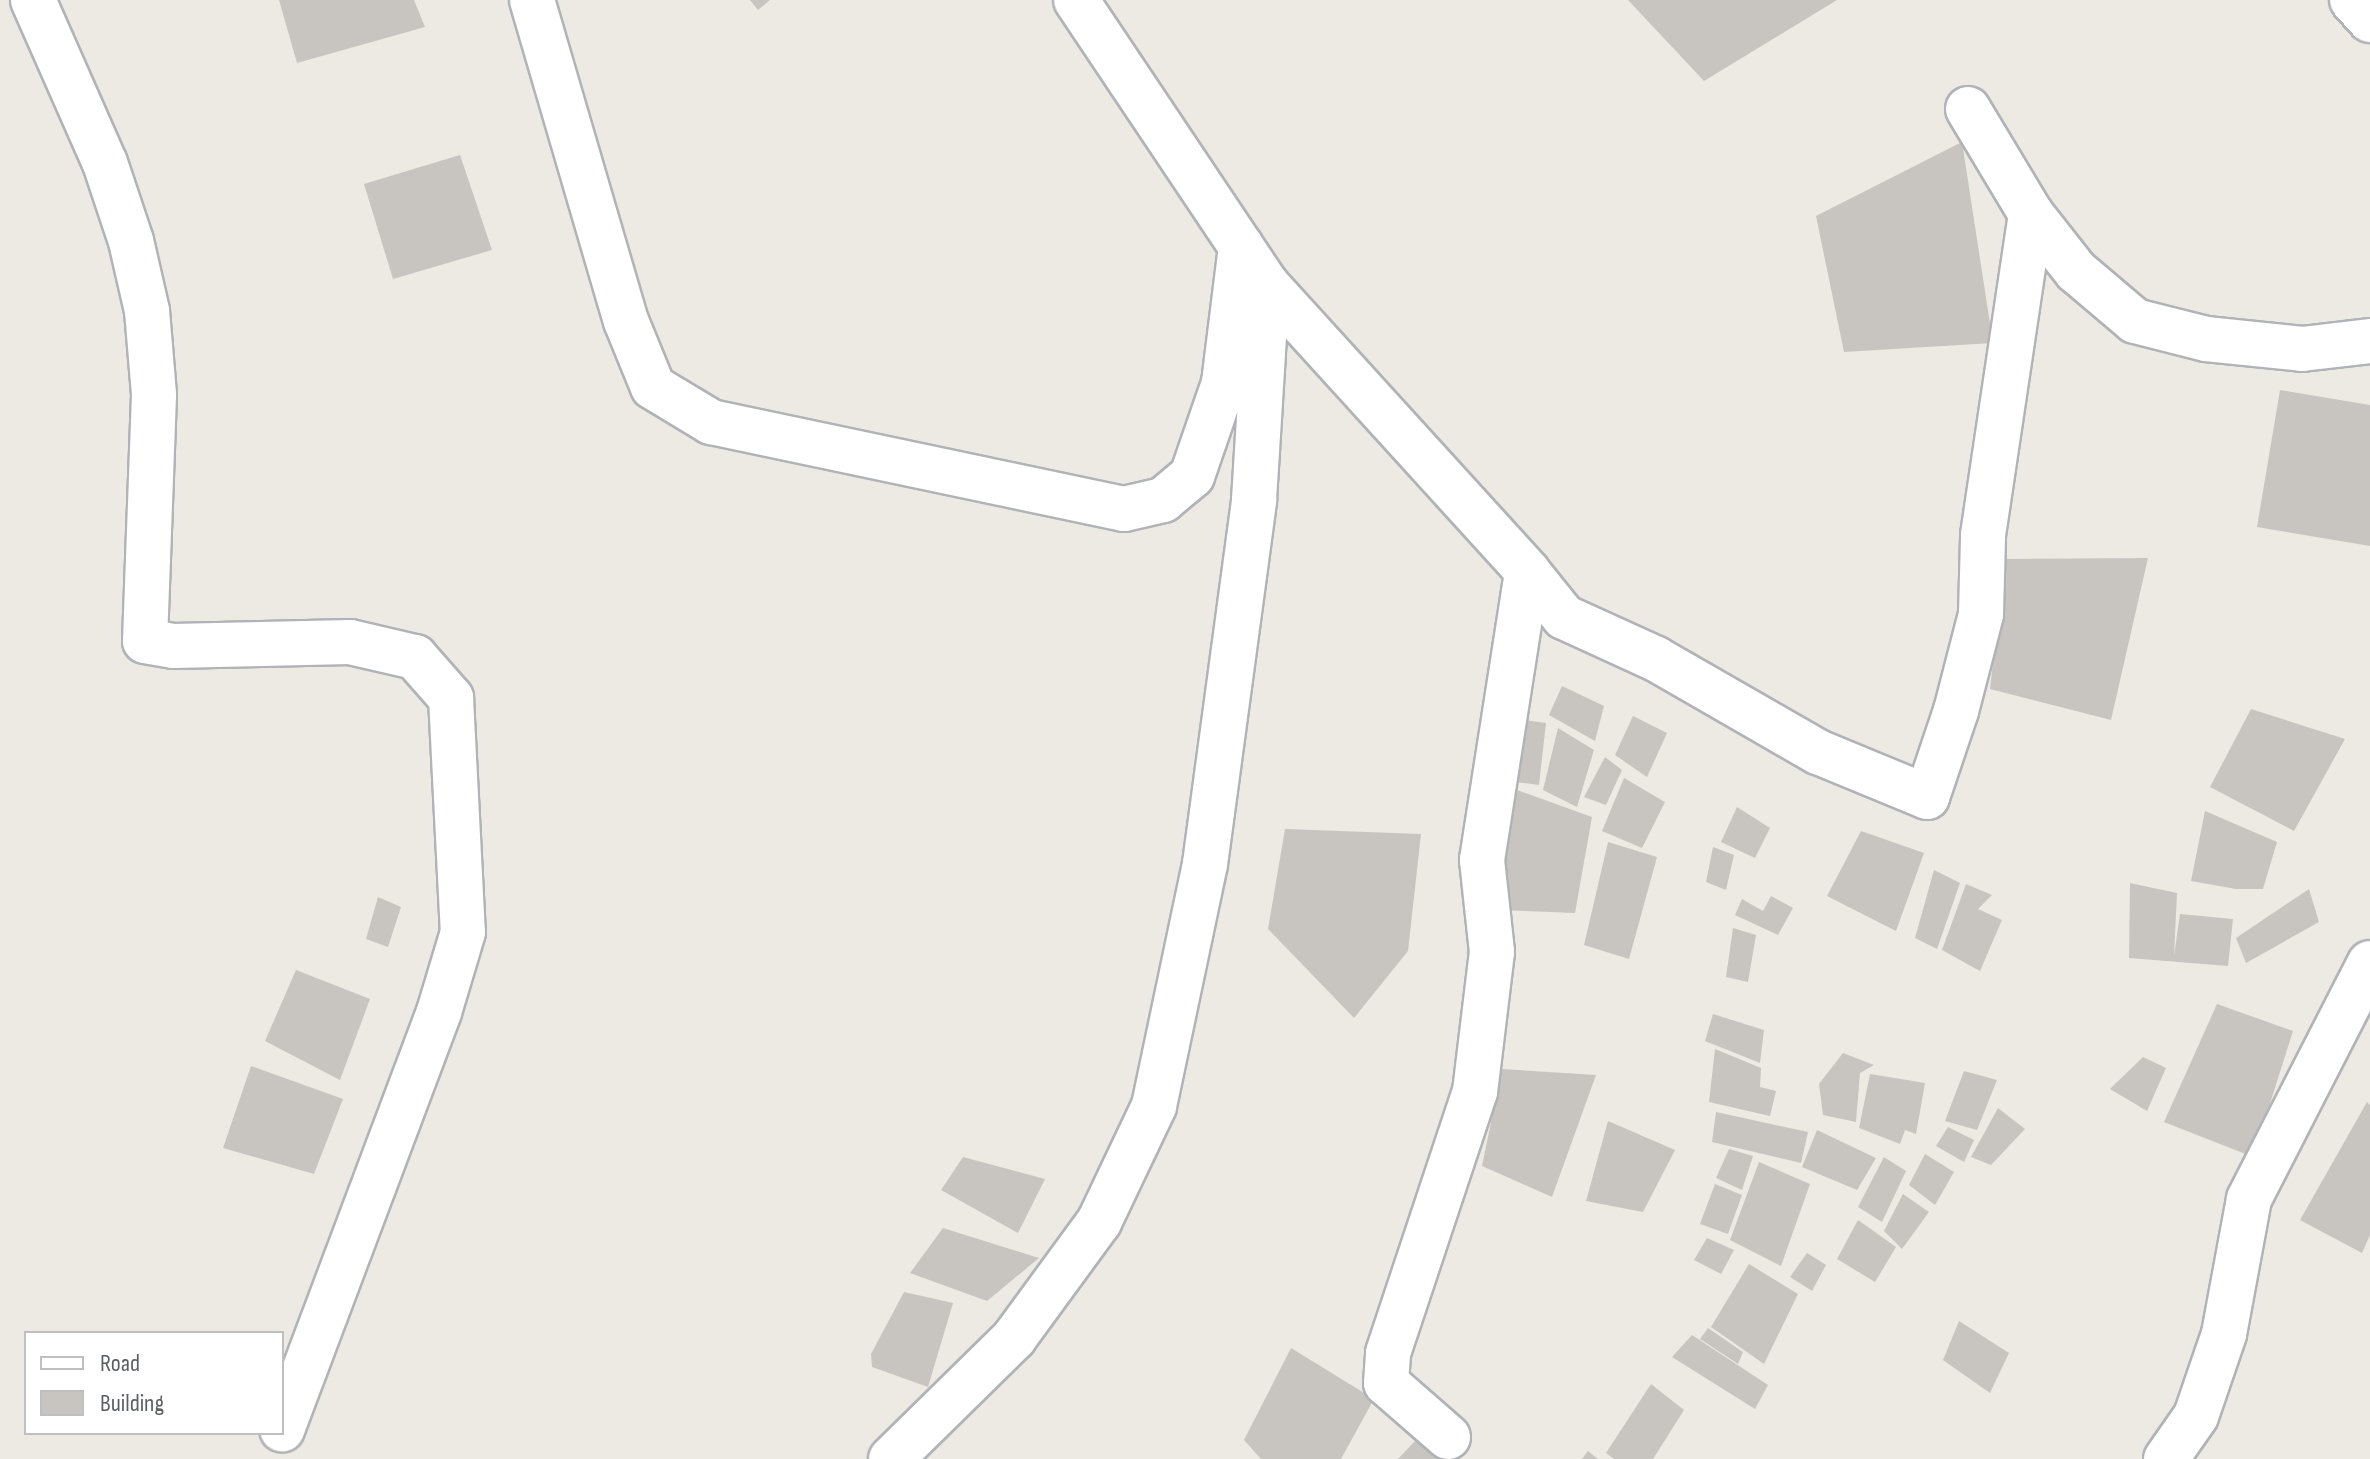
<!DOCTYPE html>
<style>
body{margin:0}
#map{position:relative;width:2370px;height:1459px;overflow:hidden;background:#eceae3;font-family:"Sofia Sans Condensed",sans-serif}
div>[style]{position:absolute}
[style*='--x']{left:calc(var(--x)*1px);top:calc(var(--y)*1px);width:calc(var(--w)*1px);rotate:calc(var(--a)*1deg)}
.building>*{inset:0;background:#c8c5c0}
.roads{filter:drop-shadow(2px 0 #b0b3b7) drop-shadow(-2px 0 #b0b3b7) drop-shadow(0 2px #b0b3b7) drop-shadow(0 -2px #b0b3b7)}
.minor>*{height:44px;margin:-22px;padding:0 22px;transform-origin:22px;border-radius:22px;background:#fff}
span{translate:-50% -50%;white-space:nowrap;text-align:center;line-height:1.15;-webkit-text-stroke:7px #fff;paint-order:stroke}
.legend{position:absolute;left:24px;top:1331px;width:260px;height:104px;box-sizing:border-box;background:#fff;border:2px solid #bdbfc0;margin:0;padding:10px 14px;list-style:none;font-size:24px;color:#5b5e62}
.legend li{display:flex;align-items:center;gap:16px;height:40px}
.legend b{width:40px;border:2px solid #bdbfc0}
</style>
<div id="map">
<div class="building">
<div style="clip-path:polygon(279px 0,414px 0,425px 27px,297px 63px)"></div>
<div style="clip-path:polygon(750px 0,770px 0,758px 10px)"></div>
<div style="clip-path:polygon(1628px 0,1837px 0,1704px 81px)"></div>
<div style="clip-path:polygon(1962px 142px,1993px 343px,1844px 352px,1816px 216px)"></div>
<div style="clip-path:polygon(460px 155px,492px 250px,393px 279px,364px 184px)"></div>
<div style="clip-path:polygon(2280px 390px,2370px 405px,2370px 546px,2257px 527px)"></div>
<div style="clip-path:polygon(2148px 558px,2111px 720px,1990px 689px,2005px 559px)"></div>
<div style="clip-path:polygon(1562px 686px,1604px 706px,1595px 741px,1549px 715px)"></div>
<div style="clip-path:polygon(2251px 709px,2345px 739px,2294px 831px,2210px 787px)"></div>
<div style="clip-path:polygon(1633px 716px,1667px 733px,1647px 777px,1615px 755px)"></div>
<div style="clip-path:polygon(1524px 720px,1546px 723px,1539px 785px,1516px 782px)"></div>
<div style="clip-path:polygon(1558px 728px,1594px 750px,1577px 807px,1543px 790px)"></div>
<div style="clip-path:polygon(1605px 757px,1622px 770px,1606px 805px,1584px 797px)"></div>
<div style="clip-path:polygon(1624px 778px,1665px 802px,1642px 848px,1602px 831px)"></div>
<div style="clip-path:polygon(1506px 786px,1592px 817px,1575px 913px,1499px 910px)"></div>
<div style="clip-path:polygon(1737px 807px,1770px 828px,1755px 858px,1721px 842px)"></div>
<div style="clip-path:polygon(2205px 811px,2277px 842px,2263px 889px,2236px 889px,2191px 881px)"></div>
<div style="clip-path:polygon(1285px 829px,1421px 834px,1408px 951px,1354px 1018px,1268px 929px)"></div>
<div style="clip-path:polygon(1861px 831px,1924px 853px,1896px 931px,1827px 896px)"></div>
<div style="clip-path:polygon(1608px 842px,1657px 857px,1629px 959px,1584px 945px)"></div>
<div style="clip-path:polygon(1713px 847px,1734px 855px,1726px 890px,1706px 882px)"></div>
<div style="clip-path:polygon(1934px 870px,1960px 883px,1937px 949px,1915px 938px)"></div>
<div style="clip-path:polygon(2130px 883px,2177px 893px,2174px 956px,2180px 914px,2233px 919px,2228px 966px,2129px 958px)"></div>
<div style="clip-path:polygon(1966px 884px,1992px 895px,1978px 909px,2002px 920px,1980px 971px,1942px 950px)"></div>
<div style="clip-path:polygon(2309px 889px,2319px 922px,2246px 963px,2236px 938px)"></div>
<div style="clip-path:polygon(1771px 896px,1793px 908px,1778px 935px,1735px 915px,1742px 899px,1763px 911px)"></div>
<div style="clip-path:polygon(378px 897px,401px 907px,388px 947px,366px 939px)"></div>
<div style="clip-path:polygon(1733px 928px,1756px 935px,1748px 982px,1726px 977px)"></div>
<div style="clip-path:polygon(296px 970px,370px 999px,340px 1080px,265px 1041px)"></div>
<div style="clip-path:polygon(2217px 1004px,2293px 1031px,2253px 1157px,2164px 1122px)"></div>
<div style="clip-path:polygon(1713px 1014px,1764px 1030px,1760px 1063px,1705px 1041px)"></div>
<div style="clip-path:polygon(1715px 1049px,1761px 1068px,1760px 1087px,1776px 1091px,1770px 1116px,1709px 1102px)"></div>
<div style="clip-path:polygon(1843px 1053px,1874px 1065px,1860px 1073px,1856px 1122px,1823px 1115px,1819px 1084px)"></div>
<div style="clip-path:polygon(2143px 1057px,2166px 1068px,2147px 1111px,2110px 1089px)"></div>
<div style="clip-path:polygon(251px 1066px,343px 1099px,314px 1174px,223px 1148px)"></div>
<div style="clip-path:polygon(1502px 1069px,1596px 1075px,1552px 1197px,1482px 1166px)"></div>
<div style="clip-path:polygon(1964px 1071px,1997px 1080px,1977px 1130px,1945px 1121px)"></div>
<div style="clip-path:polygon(1870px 1074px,1925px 1083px,1916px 1134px,1905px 1130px,1900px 1144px,1859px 1128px)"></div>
<div style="clip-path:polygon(2367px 1102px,2370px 1105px,2370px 1235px,2362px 1253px,2300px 1220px)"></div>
<div style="clip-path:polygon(1998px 1108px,2025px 1129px,1991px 1165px,1971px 1157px)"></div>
<div style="clip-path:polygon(1716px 1112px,1808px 1132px,1801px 1163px,1712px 1142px)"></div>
<div style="clip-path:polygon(1608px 1121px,1675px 1150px,1643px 1212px,1586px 1201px)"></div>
<div style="clip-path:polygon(1948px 1127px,1974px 1140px,1964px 1162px,1936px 1146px)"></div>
<div style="clip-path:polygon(1817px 1130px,1876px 1158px,1857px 1190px,1802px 1167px)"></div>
<div style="clip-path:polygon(1729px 1149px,1753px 1156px,1742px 1190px,1716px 1178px)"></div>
<div style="clip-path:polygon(1925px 1154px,1954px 1172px,1935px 1205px,1909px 1185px)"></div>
<div style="clip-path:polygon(963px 1157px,1045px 1179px,1018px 1233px,941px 1190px)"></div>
<div style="clip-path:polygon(1884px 1157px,1906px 1171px,1882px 1222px,1858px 1207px)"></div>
<div style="clip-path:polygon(1759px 1162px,1810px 1184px,1781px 1266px,1730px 1240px)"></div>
<div style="clip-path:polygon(1715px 1184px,1742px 1195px,1728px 1234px,1700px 1224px)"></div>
<div style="clip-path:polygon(1903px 1194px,1929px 1212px,1902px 1249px,1884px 1231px)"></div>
<div style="clip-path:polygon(1858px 1220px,1896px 1247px,1875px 1282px,1837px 1259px)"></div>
<div style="clip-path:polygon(943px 1228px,1039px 1258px,987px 1301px,910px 1273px)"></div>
<div style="clip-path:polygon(1707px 1238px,1734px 1250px,1721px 1274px,1694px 1260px)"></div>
<div style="clip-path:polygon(1807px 1253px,1826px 1265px,1812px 1291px,1790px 1277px)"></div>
<div style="clip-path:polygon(1749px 1264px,1798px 1294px,1764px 1364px,1711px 1327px)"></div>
<div style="clip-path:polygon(904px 1292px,953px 1303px,928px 1387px,872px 1367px,871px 1354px)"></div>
<div style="clip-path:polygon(1959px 1321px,2009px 1353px,1990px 1393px,1943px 1360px)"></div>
<div style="clip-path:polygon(1708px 1328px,1743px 1352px,1738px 1364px,1700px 1339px)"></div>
<div style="clip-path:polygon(1692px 1335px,1768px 1385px,1755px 1409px,1672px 1357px)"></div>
<div style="clip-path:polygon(1291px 1348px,1374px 1399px,1341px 1459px,1261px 1459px,1244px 1440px)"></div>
<div style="clip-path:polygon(1651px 1384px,1684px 1410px,1653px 1459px,1614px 1459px,1606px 1453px)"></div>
<div style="clip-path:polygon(1415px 1441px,1442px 1459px,1398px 1459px)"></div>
<div style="clip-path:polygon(1588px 1451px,1598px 1459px,1582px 1459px)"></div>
</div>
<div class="roads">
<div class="minor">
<div style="--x:33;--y:0;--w:178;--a:66.2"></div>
<div style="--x:105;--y:163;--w:82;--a:71.6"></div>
<div style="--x:131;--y:241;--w:72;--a:77.1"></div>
<div style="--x:147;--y:311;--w:84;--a:85.2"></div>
<div style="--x:154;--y:395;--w:246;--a:92.1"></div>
<div style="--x:145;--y:641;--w:28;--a:10"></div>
<div style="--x:173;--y:646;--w:177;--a:-1.3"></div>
<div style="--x:350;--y:642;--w:67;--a:13"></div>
<div style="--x:415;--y:657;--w:55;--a:48.7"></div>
<div style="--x:451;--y:698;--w:234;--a:87.1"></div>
<div style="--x:463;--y:932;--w:84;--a:106.7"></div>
<div style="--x:439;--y:1012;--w:446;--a:110.6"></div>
<div style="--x:532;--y:0;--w:334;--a:73.7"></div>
<div style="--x:626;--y:321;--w:71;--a:67.8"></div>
<div style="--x:653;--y:387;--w:68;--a:31.1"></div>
<div style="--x:711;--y:422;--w:422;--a:11.9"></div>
<div style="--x:1124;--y:509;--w:40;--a:-13"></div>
<div style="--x:1163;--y:500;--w:38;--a:-40"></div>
<div style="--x:1192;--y:476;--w:98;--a:-71"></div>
<div style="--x:1224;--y:383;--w:138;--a:-82.9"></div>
<div style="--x:1076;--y:0;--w:343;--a:56.2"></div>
<div style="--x:1267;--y:285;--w:387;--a:47.7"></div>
<div style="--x:1527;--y:571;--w:59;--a:51.2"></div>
<div style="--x:1564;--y:617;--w:101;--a:24.5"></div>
<div style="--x:1656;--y:659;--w:187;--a:29.9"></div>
<div style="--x:1818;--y:752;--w:118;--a:22.4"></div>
<div style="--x:1927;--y:797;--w:91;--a:-71.4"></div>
<div style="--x:1956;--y:711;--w:100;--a:-75.5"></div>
<div style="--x:1981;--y:614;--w:79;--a:-88.5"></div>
<div style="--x:1983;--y:535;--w:325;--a:-81.5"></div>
<div style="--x:2352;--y:0;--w:27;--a:48"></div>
<div style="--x:1968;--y:109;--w:122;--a:59"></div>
<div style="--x:2031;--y:214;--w:73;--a:51.7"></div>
<div style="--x:2076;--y:271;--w:77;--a:40.3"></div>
<div style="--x:2135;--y:321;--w:73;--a:14.2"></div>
<div style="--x:2206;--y:339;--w:97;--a:5.9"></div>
<div style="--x:2302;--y:349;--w:68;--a:-6.7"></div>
<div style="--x:1448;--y:1437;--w:82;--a:-138.9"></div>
<div style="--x:1386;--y:1383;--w:30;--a:-86"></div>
<div style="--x:1388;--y:1353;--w:275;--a:-71.6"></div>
<div style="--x:1475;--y:1092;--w:141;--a:-83.1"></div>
<div style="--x:1492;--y:952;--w:93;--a:-96.2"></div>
<div style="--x:1482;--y:860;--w:292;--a:-81.1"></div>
<div style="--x:891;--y:1459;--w:173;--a:-44.5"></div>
<div style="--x:1014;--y:1338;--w:144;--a:-53.8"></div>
<div style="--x:1099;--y:1222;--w:128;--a:-64.6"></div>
<div style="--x:1154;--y:1106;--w:247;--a:-78.1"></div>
<div style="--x:1205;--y:864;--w:367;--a:-82.3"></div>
<div style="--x:1254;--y:500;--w:215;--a:-86.5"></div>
<div style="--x:2166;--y:1459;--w:52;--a:-55.1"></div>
<div style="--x:2196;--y:1416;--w:87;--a:-71.1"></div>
<div style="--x:2224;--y:1334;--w:137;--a:-79.5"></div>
<div style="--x:2249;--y:1199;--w:265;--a:-62.9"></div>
</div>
</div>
<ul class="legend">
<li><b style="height:10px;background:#fff"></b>Road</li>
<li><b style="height:22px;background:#c8c5c0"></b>Building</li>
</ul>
</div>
